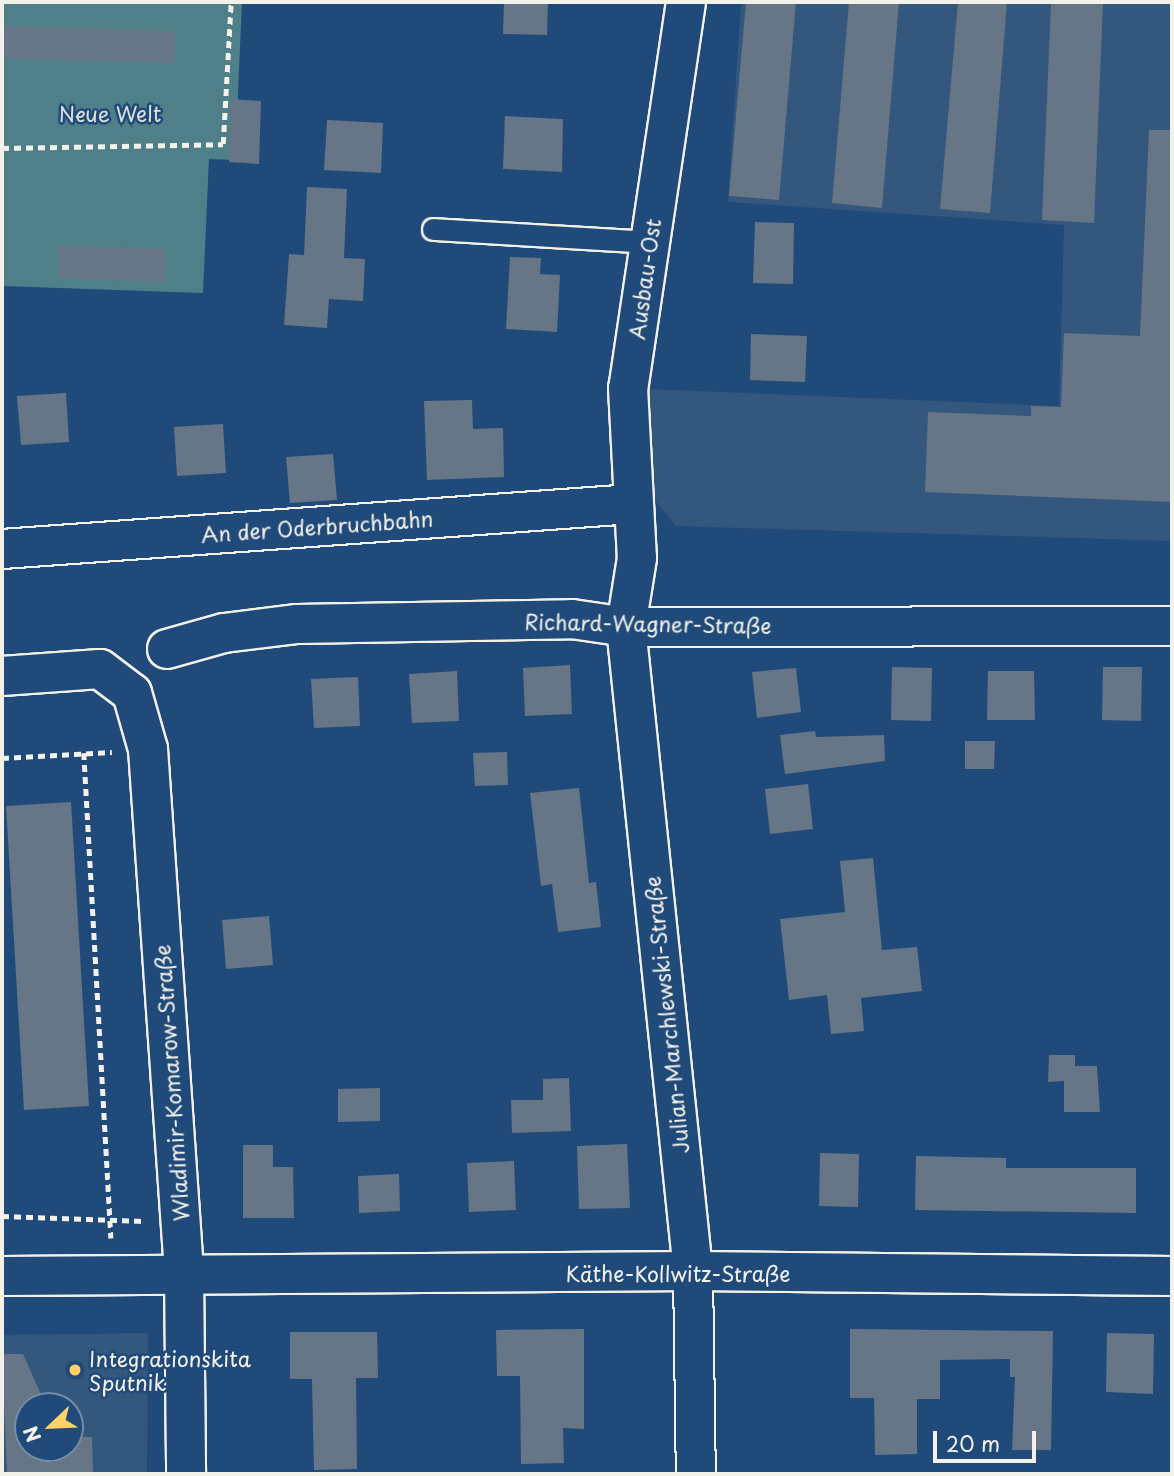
<!DOCTYPE html>
<meta charset="utf-8">
<style>
body{margin:0}
#map{position:relative;width:1174px;height:1476px;overflow:hidden;background:#1f4a7a;font-family:"Playpen Sans",sans-serif}
div>[style]{position:absolute}
[style*='--x']{left:calc(var(--x)*1px);top:calc(var(--y)*1px);width:calc(var(--w)*1px);rotate:calc(var(--a)*1deg)}
.built>*{inset:0;background:#34577e}
.green>*{inset:0;background:#4f7f89}
.building>*{inset:0;background:#667686}
.path>*{height:4.5px;margin-top:-2.25px;transform-origin:0;background:repeating-linear-gradient(90deg,#f4f1e8 0 7px,transparent 0 12px)}
.roads{filter:drop-shadow(2px 0 #f4f1e8) drop-shadow(-2px 0 #f4f1e8) drop-shadow(0 2px #f4f1e8) drop-shadow(0 -2px #f4f1e8)}
.service>*{height:21px;margin:-10.5px;padding:0 10.5px;transform-origin:10.5px;border-radius:10.5px;background:#1f4a7a}
.minor>*{height:38px;margin:-19px;padding:0 19px;transform-origin:19px;border-radius:19px;background:#1f4a7a}
.dots>*{width:19px;height:19px;translate:-50% -50%;box-sizing:border-box;border:4px solid #1f4a7a;border-radius:50%}
span{translate:-50% -50%;white-space:nowrap;text-align:center;line-height:1.15;-webkit-text-stroke:5px #1f4a7a;paint-order:stroke}
.park-label{font-size:21px;color:#dbe0da}
.street-label{font-size:21px;color:#f4f1e8}
.poi-label{font-size:21px;color:#f4f1e8}
.left{translate:0 -50%;text-align:left}
.frame{position:absolute;inset:0;border:4px solid #f4f1e8;pointer-events:none}
.north{position:absolute;left:14px;top:1392px;width:70px;height:70px;box-sizing:border-box;background:#1f4a7a;border:2px solid #748da6;border-radius:50%;rotate:247deg;font-size:19px;font-weight:700;line-height:28px;text-align:center;color:#f4f1e8}
.north::after{content:'';display:block;margin:auto;width:24px;height:32px;background:#ffd166;clip-path:polygon(50% 0,100% 100%,50% 72%,0 100%)}
.scale{position:absolute;left:933px;top:1431px;width:103px;height:32px;box-sizing:border-box;border:4px solid #f4f1e8;border-top:0;padding-left:9px;font-size:21px;line-height:24px;white-space:nowrap;color:#f4f1e8;-webkit-text-stroke:5px #1f4a7a;paint-order:stroke}
</style>
<div id="map">
<div class="built">
<div style="clip-path:polygon(741px 2px,1172px 2px,1172px 541px,676px 526px,653px 498px,648px 389px,1059px 406px,1064px 225px,728px 202px)"></div>
<div style="clip-path:polygon(evenodd,148px 1333px,147px 1474px,2px 1474px,2px 1335px,148px 1333px,28px 1406px,70px 1406px,70px 1448px,28px 1448px,28px 1406px)"></div>
</div>
<div class="green">
<div style="clip-path:polygon(2px 2px,242px 2px,235px 160px,209px 159px,203px 293px,2px 286px)"></div>
</div>
<div class="building">
<div style="clip-path:polygon(504px 2px,548px 2px,547px 35px,503px 34px)"></div>
<div style="clip-path:polygon(746px 2px,796px 2px,779px 200px,729px 196px)"></div>
<div style="clip-path:polygon(849px 2px,899px 2px,882px 208px,832px 203px)"></div>
<div style="clip-path:polygon(958px 2px,1007px 2px,990px 213px,940px 209px)"></div>
<div style="clip-path:polygon(1051px 2px,1103px 2px,1094px 223px,1042px 220px)"></div>
<div style="clip-path:polygon(2px 26px,175px 31px,174px 63px,2px 58px)"></div>
<div style="clip-path:polygon(231px 99px,261px 101px,259px 164px,229px 162px)"></div>
<div style="clip-path:polygon(505px 116px,563px 119px,562px 172px,503px 169px)"></div>
<div style="clip-path:polygon(327px 120px,383px 123px,381px 173px,324px 170px)"></div>
<div style="clip-path:polygon(1149px 130px,1172px 130px,1172px 502px,925px 492px,928px 412px,1031px 416px,1031px 406px,1061px 407px,1064px 333px,1140px 336px)"></div>
<div style="clip-path:polygon(307px 187px,347px 189px,344px 258px,365px 259px,363px 301px,329px 299px,327px 328px,284px 325px,289px 254px,304px 255px)"></div>
<div style="clip-path:polygon(755px 222px,794px 223px,793px 284px,753px 283px)"></div>
<div style="clip-path:polygon(59px 246px,166px 249px,166px 282px,59px 278px)"></div>
<div style="clip-path:polygon(510px 257px,541px 258px,540px 274px,560px 275px,557px 332px,506px 329px)"></div>
<div style="clip-path:polygon(751px 334px,807px 336px,805px 382px,750px 380px)"></div>
<div style="clip-path:polygon(66px 393px,69px 442px,21px 445px,17px 396px)"></div>
<div style="clip-path:polygon(472px 400px,473px 429px,503px 428px,504px 477px,427px 480px,424px 401px)"></div>
<div style="clip-path:polygon(223px 424px,226px 473px,177px 476px,174px 427px)"></div>
<div style="clip-path:polygon(333px 454px,337px 500px,290px 503px,286px 457px)"></div>
<div style="clip-path:polygon(570px 665px,572px 714px,525px 716px,523px 668px)"></div>
<div style="clip-path:polygon(892px 667px,932px 668px,931px 721px,891px 720px)"></div>
<div style="clip-path:polygon(1103px 667px,1142px 667px,1141px 721px,1102px 720px)"></div>
<div style="clip-path:polygon(796px 668px,801px 712px,757px 718px,752px 672px)"></div>
<div style="clip-path:polygon(457px 671px,459px 721px,412px 723px,409px 674px)"></div>
<div style="clip-path:polygon(988px 671px,1034px 671px,1035px 720px,987px 720px)"></div>
<div style="clip-path:polygon(358px 677px,360px 726px,314px 728px,311px 679px)"></div>
<div style="clip-path:polygon(815px 731px,816px 737px,884px 735px,885px 761px,785px 774px,780px 735px)"></div>
<div style="clip-path:polygon(965px 741px,995px 741px,994px 769px,965px 769px)"></div>
<div style="clip-path:polygon(507px 752px,508px 785px,475px 786px,473px 753px)"></div>
<div style="clip-path:polygon(808px 784px,813px 829px,770px 834px,765px 789px)"></div>
<div style="clip-path:polygon(579px 788px,589px 883px,596px 882px,601px 927px,558px 932px,552px 884px,541px 886px,530px 793px)"></div>
<div style="clip-path:polygon(71px 802px,89px 1106px,24px 1110px,6px 806px)"></div>
<div style="clip-path:polygon(873px 858px,882px 950px,917px 947px,922px 991px,861px 998px,864px 1031px,831px 1034px,827px 995px,789px 1000px,780px 919px,845px 912px,840px 861px)"></div>
<div style="clip-path:polygon(269px 916px,273px 965px,226px 969px,222px 920px)"></div>
<div style="clip-path:polygon(1049px 1055px,1075px 1055px,1075px 1066px,1097px 1066px,1100px 1112px,1064px 1112px,1064px 1081px,1048px 1082px)"></div>
<div style="clip-path:polygon(569px 1078px,571px 1131px,512px 1133px,511px 1100px,543px 1100px,543px 1079px)"></div>
<div style="clip-path:polygon(380px 1088px,380px 1121px,338px 1122px,338px 1089px)"></div>
<div style="clip-path:polygon(627px 1144px,630px 1208px,579px 1209px,577px 1146px)"></div>
<div style="clip-path:polygon(243px 1145px,273px 1145px,273px 1167px,293px 1167px,294px 1218px,243px 1218px)"></div>
<div style="clip-path:polygon(820px 1153px,859px 1154px,858px 1207px,819px 1206px)"></div>
<div style="clip-path:polygon(916px 1156px,1006px 1158px,1006px 1168px,1136px 1168px,1136px 1213px,915px 1210px)"></div>
<div style="clip-path:polygon(514px 1161px,516px 1210px,469px 1212px,467px 1163px)"></div>
<div style="clip-path:polygon(399px 1174px,400px 1211px,359px 1213px,358px 1176px)"></div>
<div style="clip-path:polygon(584px 1329px,584px 1429px,563px 1428px,564px 1463px,521px 1464px,520px 1376px,497px 1376px,496px 1330px)"></div>
<div style="clip-path:polygon(850px 1329px,1053px 1331px,1051px 1450px,1012px 1450px,1015px 1377px,1010px 1377px,1010px 1359px,940px 1360px,940px 1399px,917px 1399px,917px 1454px,875px 1455px,874px 1398px,850px 1398px)"></div>
<div style="clip-path:polygon(290px 1332px,377px 1332px,378px 1378px,356px 1378px,357px 1469px,314px 1470px,312px 1379px,290px 1379px)"></div>
<div style="clip-path:polygon(1107px 1333px,1154px 1334px,1153px 1394px,1106px 1392px)"></div>
<div style="clip-path:polygon(2px 1354px,23px 1354px,46px 1406px,28px 1406px,28px 1448px,70px 1448px,70px 1437px,92px 1437px,93px 1474px,7px 1474px)"></div>
</div>
<div class="path">
<div style="--x:2;--y:148;--w:221;--a:-1"></div>
<div style="--x:223;--y:144;--w:142;--a:-86.8"></div>
<div style="--x:84;--y:753;--w:486;--a:86.8"></div>
<div style="--x:2;--y:758;--w:110;--a:-3.1"></div>
<div style="--x:2;--y:1216;--w:142;--a:2"></div>
</div>
<div class="roads">
<div class="service">
<div style="--x:433;--y:229;--w:216;--a:3.4"></div>
</div>
<div class="minor">
<div style="--x:686;--y:2;--w:390;--a:98.5"></div>
<div style="--x:628;--y:388;--w:170;--a:87"></div>
<div style="--x:637;--y:558;--w:70;--a:99.1"></div>
<div style="--x:626;--y:627;--w:647;--a:84.06"></div>
<div style="--x:693;--y:1271;--w:203;--a:89.2"></div>
<div style="--x:2;--y:549;--w:633;--a:-4.08"></div>
<div style="--x:167;--y:649;--w:59;--a:-15.7"></div>
<div style="--x:224;--y:633;--w:74;--a:-7"></div>
<div style="--x:297;--y:624;--w:275;--a:-1"></div>
<div style="--x:572;--y:619;--w:55;--a:8.4"></div>
<div style="--x:626;--y:627;--w:546;--a:-0.1"></div>
<div style="--x:2;--y:676;--w:98;--a:-4.1"></div>
<div style="--x:100;--y:669;--w:40;--a:37"></div>
<div style="--x:132;--y:693;--w:58;--a:74.1"></div>
<div style="--x:148;--y:749;--w:524;--a:86.06"></div>
<div style="--x:184;--y:1272;--w:202;--a:89.4"></div>
<div style="--x:2;--y:1276;--w:691;--a:-0.41"></div>
<div style="--x:693;--y:1271;--w:479;--a:0.6"></div>
</div>
</div>
<div class="dots">
<div style="left:75px;top:1370px;background:#ffd166"></div>
</div>
<div class="park-label">
<span style="left:110px;top:113px">Neue Welt</span>
</div>
<div class="street-label">
<span style="left:644px;top:279px;rotate:-82deg">Ausbau-Ost</span>
<span style="left:317px;top:526px;rotate:-4deg">An der Oderbruchbahn</span>
<span style="left:648px;top:623px;rotate:1deg">Richard-Wagner-Straße</span>
<span style="left:666px;top:1015px;rotate:-96deg">Julian-Marchlewski-Straße</span>
<span style="left:171px;top:1083px;rotate:-94deg">Wladimir-Komarow-Straße</span>
<span style="left:678px;top:1273px">Käthe-Kollwitz-Straße</span>
</div>
<div class="poi-label">
<span class="left" style="left:89px;top:1370px">Integrationskita<br>Sputnik</span>
</div>
<div class="frame"></div>
<div class="north">N</div>
<div class="scale">20 m</div>
</div>
